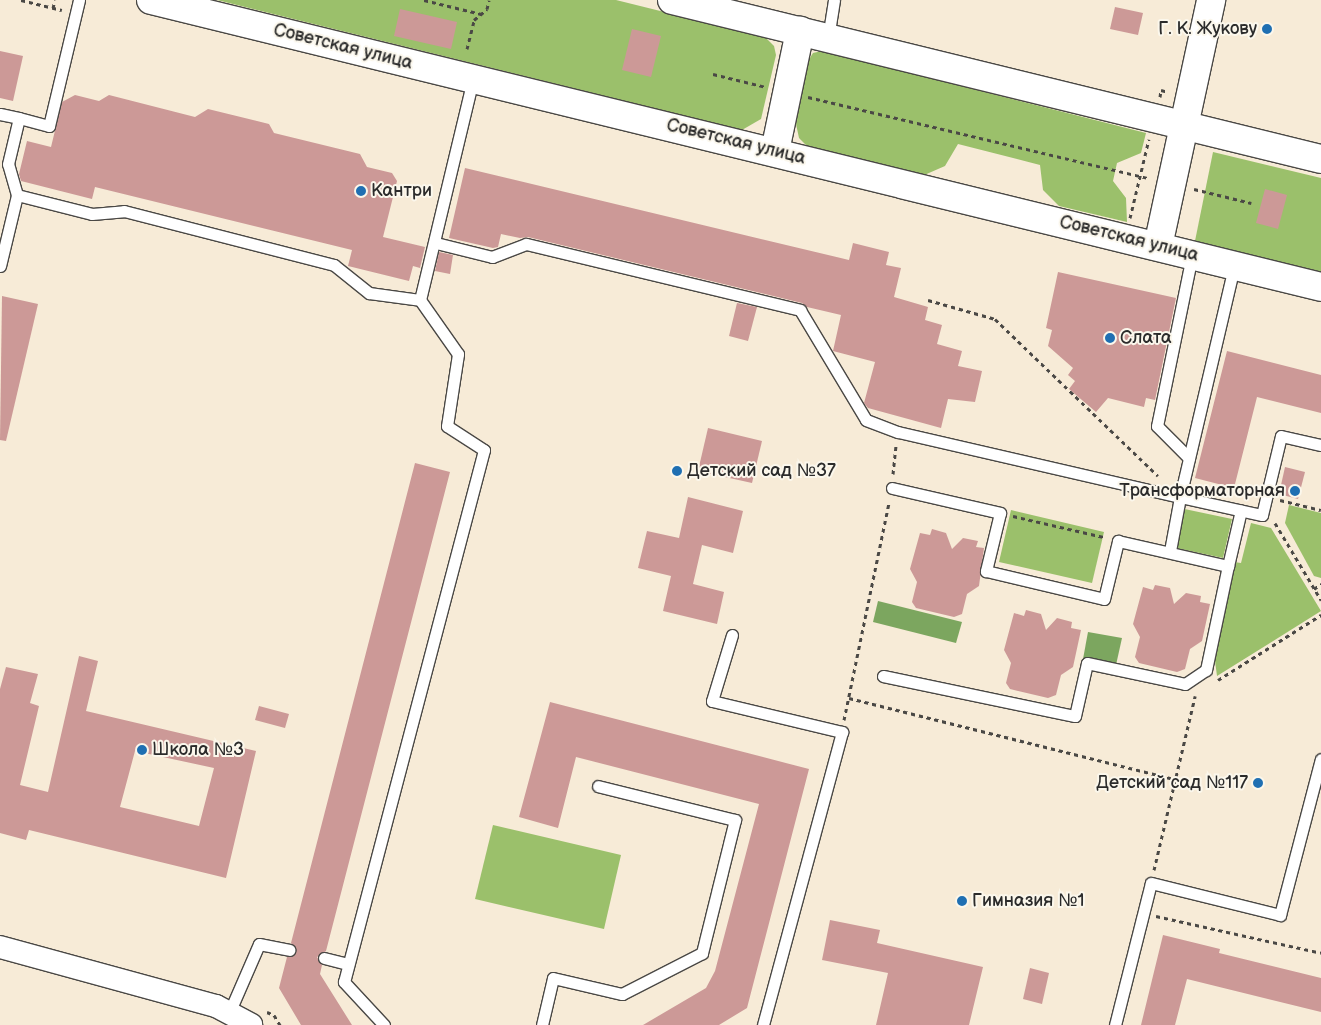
<!DOCTYPE html>
<meta charset="utf-8">
<style>
body{margin:0}
#map{position:relative;width:1321px;height:1025px;overflow:hidden;background:#f7ebd7;font-family:"Balsamiq Sans",sans-serif}
div>[style]{position:absolute}
[style*='--x']{left:calc(var(--x)*1px);top:calc(var(--y)*1px);width:calc(var(--w)*1px);rotate:calc(var(--a)*1deg)}
.green>*{inset:0;background:#9bc06b}
.forest>*{inset:0;background:#7ca65f}
.building>*{inset:0;background:#cc9997}
.path>*{height:3px;margin-top:-1.5px;transform-origin:0;background:repeating-linear-gradient(90deg,#4a4845 0 4px,transparent 0 8px)}
.roads{filter:drop-shadow(1px 0 #4a4845) drop-shadow(-1px 0 #4a4845) drop-shadow(0 1px #4a4845) drop-shadow(0 -1px #4a4845)}
.service>*{height:11px;margin:-5.5px;padding:0 5.5px;transform-origin:5.5px;border-radius:5.5px;background:#fff}
.minor>*{height:22px;margin:-11px;padding:0 11px;transform-origin:11px;border-radius:11px;background:#fff}
.tertiary>*{height:28px;margin:-14px;padding:0 14px;transform-origin:14px;border-radius:14px;background:#fff}
.dots>*{width:14px;height:14px;translate:-50% -50%;box-sizing:border-box;border:2px solid #fbf7ec;border-radius:50%}
span{translate:-50% -50%;white-space:nowrap;text-align:center;line-height:1.15;-webkit-text-stroke:4px #fbf7ec;paint-order:stroke}
.poi-label{font-size:18px;color:#2b2b2b}
.right{translate:-100% -50%;text-align:right}
.left{translate:0 -50%;text-align:left}
.street-label{font-size:18px;color:#2b2b2b}
</style>
<div id="map">
<div class="green">
<div style="clip-path:polygon(217px 0,616px 0,765px 37px,774px 46px,776px 55px,761px 119px,742px 130px)"></div>
<div style="clip-path:polygon(822px 51px,1146px 133px,1141px 153px,1117px 163px,1113px 181px,1126px 198px,1127px 222px,1059px 206px,1043px 190px,1040px 165px,958px 144px,945px 166px,922px 176px,808px 147px,799px 138px,796px 124px,808px 61px,813px 53px)"></div>
<div style="clip-path:polygon(1213px 152px,1321px 178px,1321px 272px,1195px 241px)"></div>
<div style="clip-path:polygon(1289px 505px,1321px 513px,1321px 578px,1314px 576px,1285px 523px)"></div>
<div style="clip-path:polygon(1175px 507px,1232px 519px,1223px 558px,1167px 546px)"></div>
<div style="clip-path:polygon(1011px 510px,1104px 532px,1092px 583px,999px 562px)"></div>
<div style="clip-path:polygon(1251px 523px,1271px 528px,1321px 611px,1217px 676px,1213px 646px,1234px 562px,1241px 563px)"></div>
<div style="clip-path:polygon(493px 825px,621px 855px,604px 929px,475px 899px)"></div>
</div>
<div class="forest">
<div style="clip-path:polygon(878px 601px,962px 622px,956px 643px,873px 622px)"></div>
<div style="clip-path:polygon(1088px 632px,1122px 638px,1116px 665px,1083px 659px)"></div>
</div>
<div class="building">
<div style="clip-path:polygon(1115px 7px,1143px 13px,1138px 35px,1110px 29px)"></div>
<div style="clip-path:polygon(400px 9px,457px 22px,451px 49px,394px 36px)"></div>
<div style="clip-path:polygon(632px 29px,661px 36px,651px 77px,622px 70px)"></div>
<div style="clip-path:polygon(0 51px,23px 56px,13px 101px,0 98px)"></div>
<div style="clip-path:polygon(75px 95px,99px 101px,109px 95px,195px 117px,208px 109px,269px 124px,274px 133px,360px 154px,367px 167px,392px 173px,397px 181px,383px 237px,425px 247px,420px 268px,413px 266px,409px 281px,348px 266px,352px 250px,95px 187px,92px 199px,21px 181px,19px 174px,27px 141px,51px 147px,62px 102px)"></div>
<div style="clip-path:polygon(465px 168px,849px 260px,853px 243px,889px 252px,886px 265px,901px 268px,894px 297px,928px 307px,925px 320px,942px 325px,937px 344px,962px 351px,958px 366px,982px 371px,975px 402px,948px 399px,941px 428px,868px 408px,864px 403px,875px 362px,833px 351px,841px 315px,807px 307px,802px 303px,528px 237px,520px 238px,501px 234px,498px 247px,493px 248px,449px 238px)"></div>
<div style="clip-path:polygon(1265px 189px,1287px 195px,1278px 229px,1256px 223px)"></div>
<div style="clip-path:polygon(439px 252px,453px 255px,450px 274px,435px 271px)"></div>
<div style="clip-path:polygon(1058px 272px,1176px 298px,1155px 400px,1146px 398px,1144px 407px,1108px 398px,1096px 412px,1069px 389px,1075px 381px,1068px 375px,1073px 368px,1048px 346px,1052px 330px,1046px 328px)"></div>
<div style="clip-path:polygon(2px 296px,38px 304px,6px 441px,0 440px)"></div>
<div style="clip-path:polygon(737px 303px,757px 307px,748px 341px,729px 336px)"></div>
<div style="clip-path:polygon(1227px 351px,1321px 375px,1321px 413px,1257px 397px,1234px 488px,1195px 478px)"></div>
<div style="clip-path:polygon(708px 428px,762px 441px,752px 483px,698px 471px)"></div>
<div style="clip-path:polygon(415px 463px,450px 472px,326px 951px,317px 957px,322px 965px,320px 974px,352px 1025px,301px 1025px,279px 988px,287px 957px,296px 952px,291px 943px)"></div>
<div style="clip-path:polygon(1285px 467px,1305px 472px,1298px 499px,1279px 494px)"></div>
<div style="clip-path:polygon(688px 497px,743px 511px,733px 553px,702px 545px,693px 584px,724px 592px,717px 624px,663px 611px,671px 576px,638px 568px,647px 531px,679px 538px)"></div>
<div style="clip-path:polygon(932px 529px,946px 533px,952px 549px,963px 538px,978px 541px,976px 547px,984px 548px,979px 586px,967px 594px,962px 614px,954px 617px,916px 608px,912px 602px,917px 582px,910px 569px,920px 533px,930px 535px)"></div>
<div style="clip-path:polygon(1155px 585px,1170px 588px,1174px 604px,1186px 593px,1201px 596px,1200px 602px,1210px 604px,1202px 641px,1190px 649px,1185px 669px,1177px 672px,1139px 663px,1135px 657px,1140px 637px,1133px 624px,1143px 587px,1153px 590px)"></div>
<div style="clip-path:polygon(1026px 610px,1041px 614px,1046px 630px,1057px 618px,1072px 622px,1071px 628px,1081px 630px,1073px 667px,1061px 675px,1056px 695px,1048px 698px,1010px 689px,1006px 683px,1011px 663px,1004px 650px,1014px 613px,1024px 616px)"></div>
<div style="clip-path:polygon(evenodd,79px 656px,98px 661px,86px 711px,256px 751px,226px 878px,29px 830px,26px 840px,0 833px,0 689px,6px 667px,38px 674px,30px 703px,39px 706px,20px 785px,48px 792px,79px 656px,135px 751px,214px 768px,199px 826px,120px 807px,135px 751px)"></div>
<div style="clip-path:polygon(550px 702px,809px 769px,747px 1008px,719px 1025px,643px 1025px,706px 988px,715px 971px,759px 804px,576px 757px,558px 828px,519px 817px)"></div>
<div style="clip-path:polygon(259px 706px,289px 714px,285px 728px,255px 720px)"></div>
<div style="clip-path:polygon(830px 920px,880px 930px,877px 943px,983px 967px,969px 1025px,876px 1025px,888px 973px,822px 960px)"></div>
<div style="clip-path:polygon(1163px 935px,1220px 949px,1219px 953px,1321px 978px,1321px 1012px,1187px 979px,1175px 1025px,1141px 1025px)"></div>
<div style="clip-path:polygon(1030px 968px,1049px 973px,1042px 1004px,1023px 999px)"></div>
</div>
<div class="path">
<div style="--x:21;--y:0;--w:42;--a:13.7"></div>
<div style="--x:424;--y:0;--w:59;--a:13.8"></div>
<div style="--x:53;--y:8;--w:8;--a:-76"></div>
<div style="--x:467;--y:49;--w:30;--a:-76"></div>
<div style="--x:474;--y:20;--w:17;--a:-40"></div>
<div style="--x:487;--y:9;--w:9;--a:-77"></div>
<div style="--x:713;--y:74;--w:55;--a:13.8"></div>
<div style="--x:808;--y:97;--w:350;--a:13.4"></div>
<div style="--x:1160;--y:97;--w:7;--a:-82"></div>
<div style="--x:1161;--y:90;--w:7;--a:16"></div>
<div style="--x:1194;--y:189;--w:59;--a:13.8"></div>
<div style="--x:1130;--y:218;--w:81;--a:-76.5"></div>
<div style="--x:928;--y:300;--w:70;--a:15.8"></div>
<div style="--x:995;--y:319;--w:226;--a:43.9"></div>
<div style="--x:893;--y:474;--w:28;--a:-84"></div>
<div style="--x:1280;--y:500;--w:42;--a:13.7"></div>
<div style="--x:1013;--y:516;--w:93;--a:13"></div>
<div style="--x:1275;--y:523;--w:90;--a:59.1"></div>
<div style="--x:1314;--y:589;--w:9;--a:-36"></div>
<div style="--x:1218;--y:680;--w:122;--a:-32.3"></div>
<div style="--x:849;--y:698;--w:336;--a:14"></div>
<div style="--x:844;--y:720;--w:222;--a:-78.3"></div>
<div style="--x:1154;--y:870;--w:179;--a:-76.7"></div>
<div style="--x:1156;--y:916;--w:169;--a:12.6"></div>
<div style="--x:267;--y:1012;--w:8;--a:23"></div>
<div style="--x:274;--y:1015;--w:12;--a:59"></div>
</div>
<div class="roads">
<div class="service">
<div style="--x:828;--y:38;--w:38;--a:-81"></div>
<div style="--x:0;--y:114;--w:19;--a:12"></div>
<div style="--x:17;--y:195;--w:77;--a:14.2"></div>
<div style="--x:92;--y:214;--w:32;--a:-5"></div>
<div style="--x:124;--y:211;--w:217;--a:14.4"></div>
<div style="--x:334;--y:265;--w:45;--a:38.7"></div>
<div style="--x:369;--y:293;--w:51;--a:7.8"></div>
<div style="--x:420;--y:300;--w:227;--a:-76.5"></div>
<div style="--x:436;--y:243;--w:58;--a:14"></div>
<div style="--x:492;--y:257;--w:36;--a:-21"></div>
<div style="--x:526;--y:244;--w:282;--a:13.5"></div>
<div style="--x:800;--y:310;--w:128;--a:59"></div>
<div style="--x:866;--y:420;--w:34;--a:21"></div>
<div style="--x:898;--y:432;--w:289;--a:13"></div>
<div style="--x:1180;--y:497;--w:237;--a:-76.8"></div>
<div style="--x:0;--y:266;--w:73;--a:-76.5"></div>
<div style="--x:17;--y:195;--w:32;--a:-106"></div>
<div style="--x:8;--y:164;--w:47;--a:-76.6"></div>
<div style="--x:19;--y:118;--w:31;--a:15"></div>
<div style="--x:49;--y:126;--w:130;--a:-76.6"></div>
<div style="--x:1189;--y:458;--w:45;--a:-135"></div>
<div style="--x:1157;--y:426;--w:175;--a:-78.4"></div>
<div style="--x:892;--y:488;--w:111;--a:13"></div>
<div style="--x:1000;--y:513;--w:60;--a:103.6"></div>
<div style="--x:986;--y:571;--w:121;--a:13.3"></div>
<div style="--x:1104;--y:599;--w:60;--a:-76.4"></div>
<div style="--x:1118;--y:541;--w:113;--a:12.8"></div>
<div style="--x:1228;--y:566;--w:57;--a:-76.9"></div>
<div style="--x:1170;--y:551;--w:55;--a:-79.5"></div>
<div style="--x:1180;--y:497;--w:84;--a:12.4"></div>
<div style="--x:1262;--y:515;--w:81;--a:-76.5"></div>
<div style="--x:1281;--y:436;--w:41;--a:12.7"></div>
<div style="--x:732;--y:635;--w:69;--a:106.9"></div>
<div style="--x:712;--y:701;--w:134;--a:13.4"></div>
<div style="--x:842;--y:732;--w:303;--a:105.1"></div>
<div style="--x:883;--y:676;--w:196;--a:11.8"></div>
<div style="--x:1075;--y:716;--w:54;--a:-77.2"></div>
<div style="--x:1087;--y:663;--w:100;--a:12.1"></div>
<div style="--x:1185;--y:684;--w:25;--a:-34"></div>
<div style="--x:1206;--y:670;--w:106;--a:-78.1"></div>
<div style="--x:324;--y:958;--w:25;--a:14"></div>
<div style="--x:229;--y:1013;--w:75;--a:-66.5"></div>
<div style="--x:259;--y:944;--w:31;--a:11"></div>
<div style="--x:384;--y:1025;--w:59;--a:-132.9"></div>
<div style="--x:344;--y:982;--w:550;--a:-75.26"></div>
<div style="--x:484;--y:450;--w:44;--a:-147"></div>
<div style="--x:447;--y:426;--w:73;--a:-81.3"></div>
<div style="--x:458;--y:354;--w:66;--a:-125.1"></div>
<div style="--x:542;--y:1025;--w:48;--a:-76.8"></div>
<div style="--x:553;--y:978;--w:71;--a:13.1"></div>
<div style="--x:622;--y:994;--w:90;--a:-27.1"></div>
<div style="--x:702;--y:953;--w:137;--a:-76.1"></div>
<div style="--x:735;--y:820;--w:141;--a:-166.1"></div>
<div style="--x:1115;--y:1025;--w:146;--a:-75.8"></div>
<div style="--x:1151;--y:883;--w:133;--a:13.9"></div>
<div style="--x:1280;--y:915;--w:161;--a:-75.3"></div>
</div>
<div class="minor">
<div style="--x:0;--y:947;--w:224;--a:15.3"></div>
<div style="--x:216;--y:1006;--w:40;--a:28"></div>
</div>
<div class="tertiary">
<div style="--x:151;--y:0;--w:1205;--a:13.78"></div>
<div style="--x:672;--y:0;--w:668;--a:13.77"></div>
<div style="--x:775;--y:151;--w:123;--a:-78.2"></div>
<div style="--x:1158;--y:246;--w:252;--a:-77.8"></div>
</div>
</div>
<div class="dots">
<div style="left:1267px;top:29px;background:#1f6fb2"></div>
<div style="left:361px;top:191px;background:#1f6fb2"></div>
<div style="left:1110px;top:338px;background:#1f6fb2"></div>
<div style="left:677px;top:471px;background:#1f6fb2"></div>
<div style="left:1295px;top:491px;background:#1f6fb2"></div>
<div style="left:142px;top:750px;background:#1f6fb2"></div>
<div style="left:1258px;top:783px;background:#1f6fb2"></div>
<div style="left:962px;top:901px;background:#1f6fb2"></div>
</div>
<div class="poi-label">
<span class="right" style="left:1257px;top:29px">Г. К. Жукову</span>
<span class="left" style="left:371px;top:191px">Кантри</span>
<span class="left" style="left:1120px;top:338px">Слата</span>
<span class="left" style="left:687px;top:471px">Детский сад №37</span>
<span class="right" style="left:1285px;top:491px">Трансформаторная</span>
<span class="left" style="left:152px;top:750px">Школа №3</span>
<span class="right" style="left:1248px;top:783px">Детский сад №117</span>
<span class="left" style="left:972px;top:901px">Гимназия №1</span>
</div>
<div class="street-label">
<span style="left:343px;top:47px;rotate:14deg">Советская улица</span>
<span style="left:736px;top:142px;rotate:14deg">Советская улица</span>
<span style="left:1129px;top:239px;rotate:14deg">Советская улица</span>
</div>
</div>
